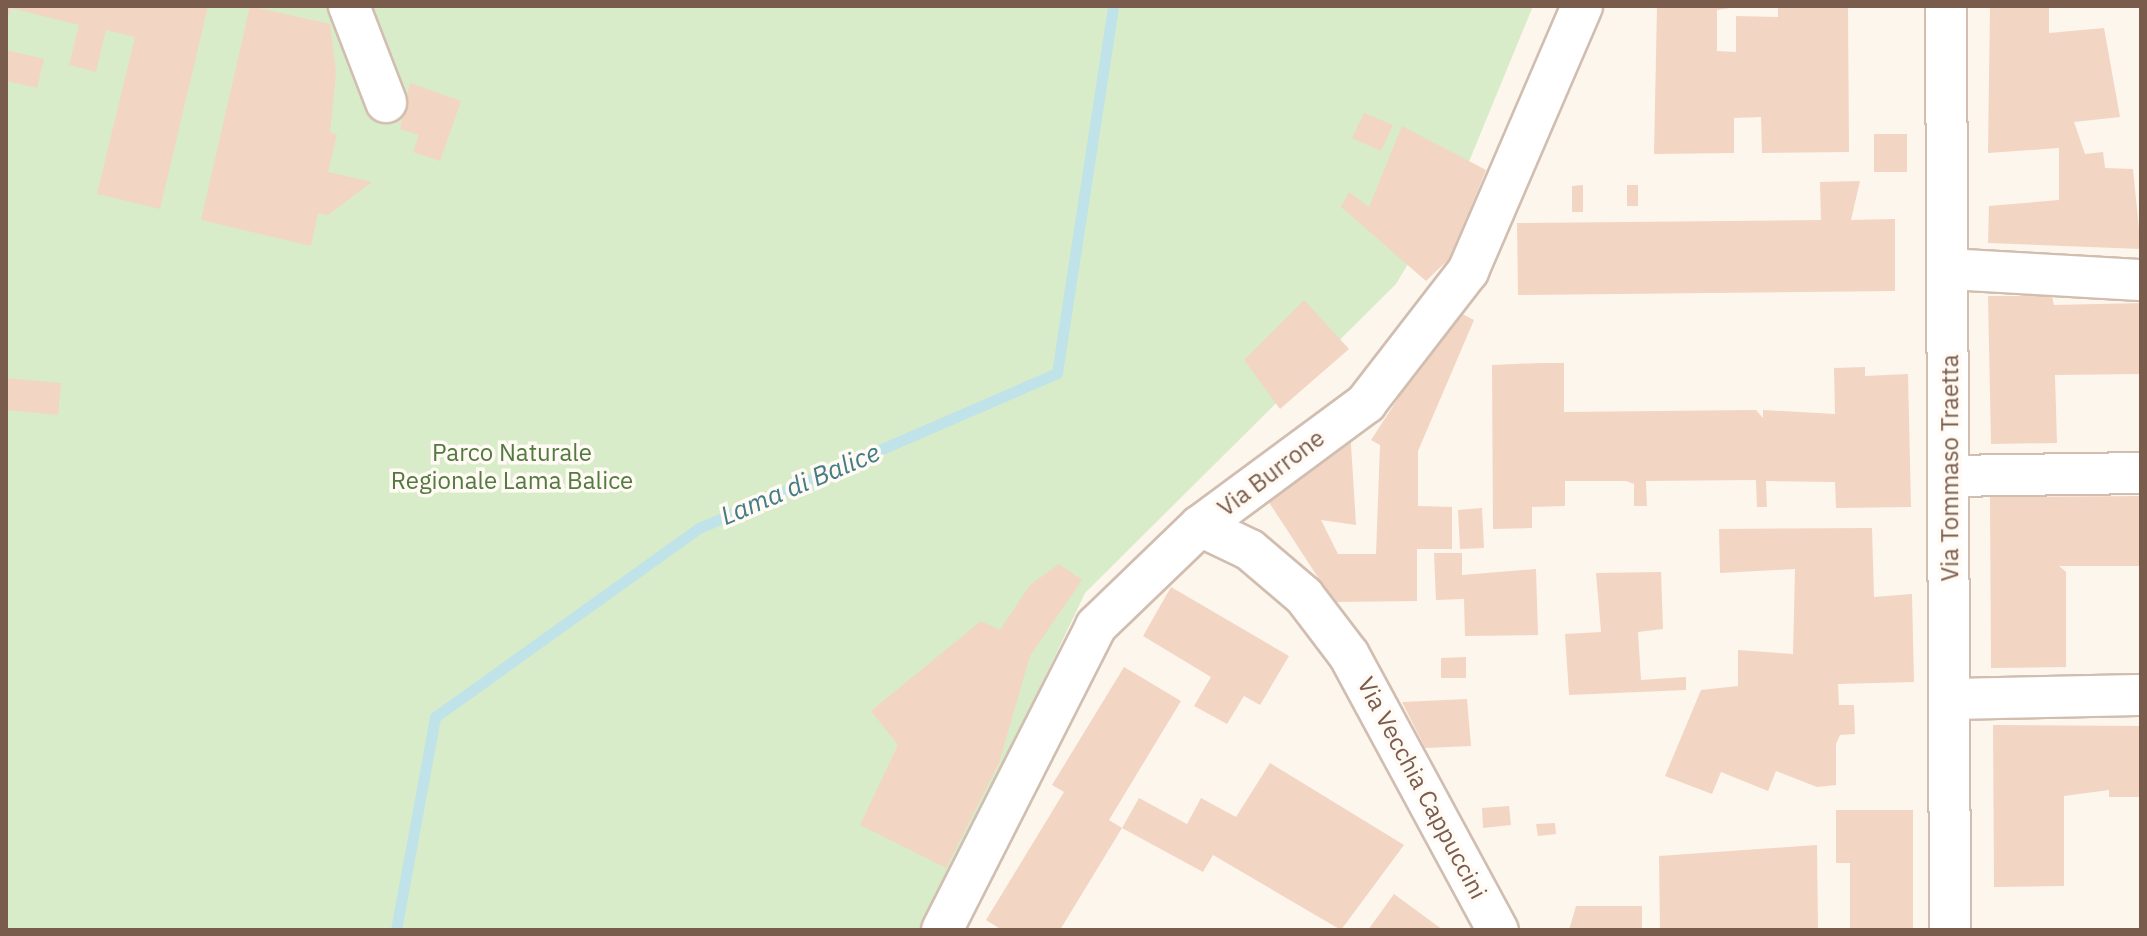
<!DOCTYPE html>
<style>
body{margin:0}
#map{position:relative;width:2147px;height:936px;overflow:hidden;background:#fdf6ec;font-family:"IBM Plex Sans",sans-serif}
div>[style]{position:absolute}
[style*='--x']{left:calc(var(--x)*1px);top:calc(var(--y)*1px);width:calc(var(--w)*1px);rotate:calc(var(--a)*1deg)}
.green>*{inset:0;background:#d8ecc9}
.stream>*{height:11px;margin:-5.5px;padding:0 5.5px;transform-origin:5.5px;border-radius:5.5px;background:#bfe3e8}
.building>*{inset:0;background:#f3d5c3}
.roads{filter:drop-shadow(2px 0 #d1beb0) drop-shadow(-2px 0 #d1beb0) drop-shadow(0 2px #d1beb0) drop-shadow(0 -2px #d1beb0)}
.minor>*{height:40px;margin:-20px;padding:0 20px;transform-origin:20px;border-radius:20px;background:#fff}
span{translate:-50% -50%;white-space:nowrap;text-align:center;line-height:1.15;-webkit-text-stroke:7px #fffaf3;paint-order:stroke}
.park-label{font-size:24px;color:#537a41}
.street-label{font-size:24px;color:#7a5c4d}
.water-label{font-size:26px;color:#437c86;font-style:italic}
.frame{position:absolute;inset:0;border:8px solid #7a5c4d;pointer-events:none}
</style>
<div id="map">
<div class="green">
<div style="clip-path:polygon(6px 6px,1533px 6px,1468px 164px,1396px 284px,1085px 593px,925px 930px,6px 930px)"></div>
</div>
<div class="stream">
<div style="--x:396;--y:930;--w:217;--a:-79.6"></div>
<div style="--x:435;--y:717;--w:325;--a:-35.6"></div>
<div style="--x:699;--y:528;--w:390;--a:-23.4"></div>
<div style="--x:1057;--y:373;--w:371;--a:-81.3"></div>
</div>
<div class="building">
<div style="clip-path:polygon(6px 6px,208px 6px,160px 209px,97px 194px,135px 37px,106px 30px,96px 72px,69px 65px,79px 25px,11px 8px,6px 23px)"></div>
<div style="clip-path:polygon(250px 6px,330px 24px,336px 73px,330px 133px,337px 134px,328px 172px,372px 182px,328px 215px,318px 213px,311px 246px,201px 220px)"></div>
<div style="clip-path:polygon(1657px 6px,1743px 6px,1717px 10px,1717px 51px,1736px 52px,1736px 16px,1778px 17px,1778px 6px,1848px 6px,1849px 152px,1762px 153px,1761px 117px,1734px 118px,1734px 153px,1654px 154px)"></div>
<div style="clip-path:polygon(1990px 6px,2049px 6px,2049px 33px,2104px 28px,2120px 117px,2074px 122px,2085px 154px,2103px 152px,2105px 168px,2133px 169px,2141px 249px,1988px 243px,1989px 206px,2059px 200px,2059px 148px,1988px 153px)"></div>
<div style="clip-path:polygon(6px 50px,44px 59px,37px 88px,6px 81px)"></div>
<div style="clip-path:polygon(410px 83px,461px 101px,440px 161px,413px 152px,419px 135px,400px 129px)"></div>
<div style="clip-path:polygon(1364px 113px,1393px 125px,1381px 151px,1352px 138px)"></div>
<div style="clip-path:polygon(1402px 126px,1486px 170px,1451px 257px,1426px 281px,1341px 207px,1349px 192px,1369px 207px)"></div>
<div style="clip-path:polygon(1874px 134px,1907px 134px,1907px 172px,1874px 172px)"></div>
<div style="clip-path:polygon(1860px 181px,1851px 220px,1895px 219px,1895px 291px,1518px 295px,1517px 223px,1821px 220px,1820px 182px)"></div>
<div style="clip-path:polygon(1583px 185px,1583px 212px,1572px 212px,1572px 186px)"></div>
<div style="clip-path:polygon(1627px 185px,1638px 185px,1638px 206px,1627px 206px)"></div>
<div style="clip-path:polygon(1988px 296px,2052px 296px,2054px 305px,2141px 303px,2141px 374px,2055px 375px,2057px 443px,1991px 444px)"></div>
<div style="clip-path:polygon(1304px 300px,1349px 349px,1280px 409px,1244px 360px)"></div>
<div style="clip-path:polygon(1445px 305px,1474px 320px,1418px 451px,1418px 506px,1452px 507px,1452px 549px,1417px 549px,1417px 601px,1334px 602px,1261px 490px,1350px 428px,1356px 525px,1321px 520px,1338px 554px,1376px 554px,1380px 445px,1371px 440px,1420px 365px)"></div>
<div style="clip-path:polygon(1541px 363px,1564px 363px,1564px 412px,1756px 410px,1763px 418px,1763px 410px,1835px 414px,1834px 368px,1865px 367px,1865px 376px,1908px 374px,1911px 507px,1836px 508px,1835px 482px,1766px 481px,1767px 507px,1757px 507px,1756px 480px,1646px 481px,1647px 506px,1634px 506px,1634px 484px,1626px 481px,1565px 481px,1565px 506px,1532px 507px,1532px 528px,1493px 529px,1492px 365px)"></div>
<div style="clip-path:polygon(6px 378px,61px 383px,58px 415px,6px 410px)"></div>
<div style="clip-path:polygon(2141px 496px,2141px 566px,2059px 566px,2066px 572px,2066px 667px,1991px 668px,1990px 497px)"></div>
<div style="clip-path:polygon(1482px 508px,1484px 548px,1460px 549px,1458px 510px)"></div>
<div style="clip-path:polygon(1872px 528px,1874px 597px,1912px 594px,1914px 682px,1838px 684px,1839px 705px,1854px 705px,1855px 734px,1840px 735px,1836px 744px,1836px 785px,1817px 787px,1776px 771px,1768px 791px,1721px 772px,1712px 794px,1665px 776px,1701px 690px,1738px 686px,1738px 650px,1793px 654px,1795px 569px,1720px 573px,1719px 529px)"></div>
<div style="clip-path:polygon(1434px 553px,1462px 553px,1462px 575px,1536px 569px,1538px 635px,1465px 636px,1464px 599px,1436px 600px)"></div>
<div style="clip-path:polygon(1059px 564px,1082px 580px,1030px 656px,999px 763px,946px 868px,860px 825px,898px 745px,871px 711px,981px 621px,1000px 630px,1030px 585px)"></div>
<div style="clip-path:polygon(1661px 572px,1663px 629px,1638px 632px,1641px 680px,1686px 677px,1686px 690px,1569px 695px,1565px 634px,1601px 632px,1596px 573px)"></div>
<div style="clip-path:polygon(1171px 587px,1289px 656px,1260px 705px,1244px 696px,1227px 724px,1194px 706px,1211px 677px,1143px 636px)"></div>
<div style="clip-path:polygon(1466px 657px,1466px 678px,1441px 678px,1441px 658px)"></div>
<div style="clip-path:polygon(1124px 667px,1181px 701px,1109px 820px,1122px 828px,1060px 930px,1002px 930px,986px 920px,1064px 792px,1052px 785px)"></div>
<div style="clip-path:polygon(1467px 699px,1471px 746px,1425px 748px,1402px 702px)"></div>
<div style="clip-path:polygon(1993px 725px,2141px 726px,2141px 797px,2109px 797px,2109px 790px,2064px 796px,2064px 886px,1994px 887px)"></div>
<div style="clip-path:polygon(1270px 763px,1404px 845px,1341px 930px,1213px 855px,1203px 872px,1122px 828px,1139px 798px,1187px 824px,1201px 798px,1236px 817px)"></div>
<div style="clip-path:polygon(1509px 806px,1511px 825px,1483px 828px,1482px 808px)"></div>
<div style="clip-path:polygon(1836px 810px,1913px 810px,1913px 930px,1850px 930px,1850px 863px,1836px 863px)"></div>
<div style="clip-path:polygon(1555px 823px,1556px 834px,1538px 836px,1536px 824px)"></div>
<div style="clip-path:polygon(1817px 845px,1818px 930px,1660px 930px,1659px 856px)"></div>
<div style="clip-path:polygon(1394px 894px,1443px 930px,1368px 930px)"></div>
<div style="clip-path:polygon(1576px 906px,1642px 906px,1642px 930px,1569px 930px)"></div>
</div>
<div class="roads">
<div class="minor">
<div style="--x:349;--y:6;--w:103;--a:68.9"></div>
<div style="--x:1946;--y:6;--w:924;--a:89.75"></div>
<div style="--x:1949;--y:269;--w:192;--a:3.3"></div>
<div style="--x:1950;--y:476;--w:191;--a:-0.9"></div>
<div style="--x:1200;--y:526;--w:55;--a:25.6"></div>
<div style="--x:1250;--y:550;--w:71;--a:40.4"></div>
<div style="--x:1304;--y:596;--w:74;--a:52.7"></div>
<div style="--x:1349;--y:655;--w:313;--a:61.6"></div>
<div style="--x:1950;--y:699;--w:191;--a:-1.2"></div>
<div style="--x:942;--y:930;--w:341;--a:-63.1"></div>
<div style="--x:1096;--y:626;--w:144;--a:-43.9"></div>
<div style="--x:1200;--y:526;--w:207;--a:-36.5"></div>
<div style="--x:1366;--y:403;--w:167;--a:-52.3"></div>
<div style="--x:1468;--y:271;--w:288;--a:-66.7"></div>
</div>
</div>
<div class="park-label">
<span style="left:512px;top:467px">Parco Naturale<br>Regionale Lama Balice</span>
</div>
<div class="street-label">
<span style="left:1950px;top:468px;rotate:-90deg">Via Tommaso Traetta</span>
<span style="left:1271px;top:473px;rotate:-37deg">Via Burrone</span>
<span style="left:1422px;top:788px;rotate:62deg">Via Vecchia Cappuccini</span>
</div>
<div class="water-label">
<span style="left:800px;top:484px;rotate:-23deg">Lama di Balice</span>
</div>
<div class="frame"></div>
</div>
